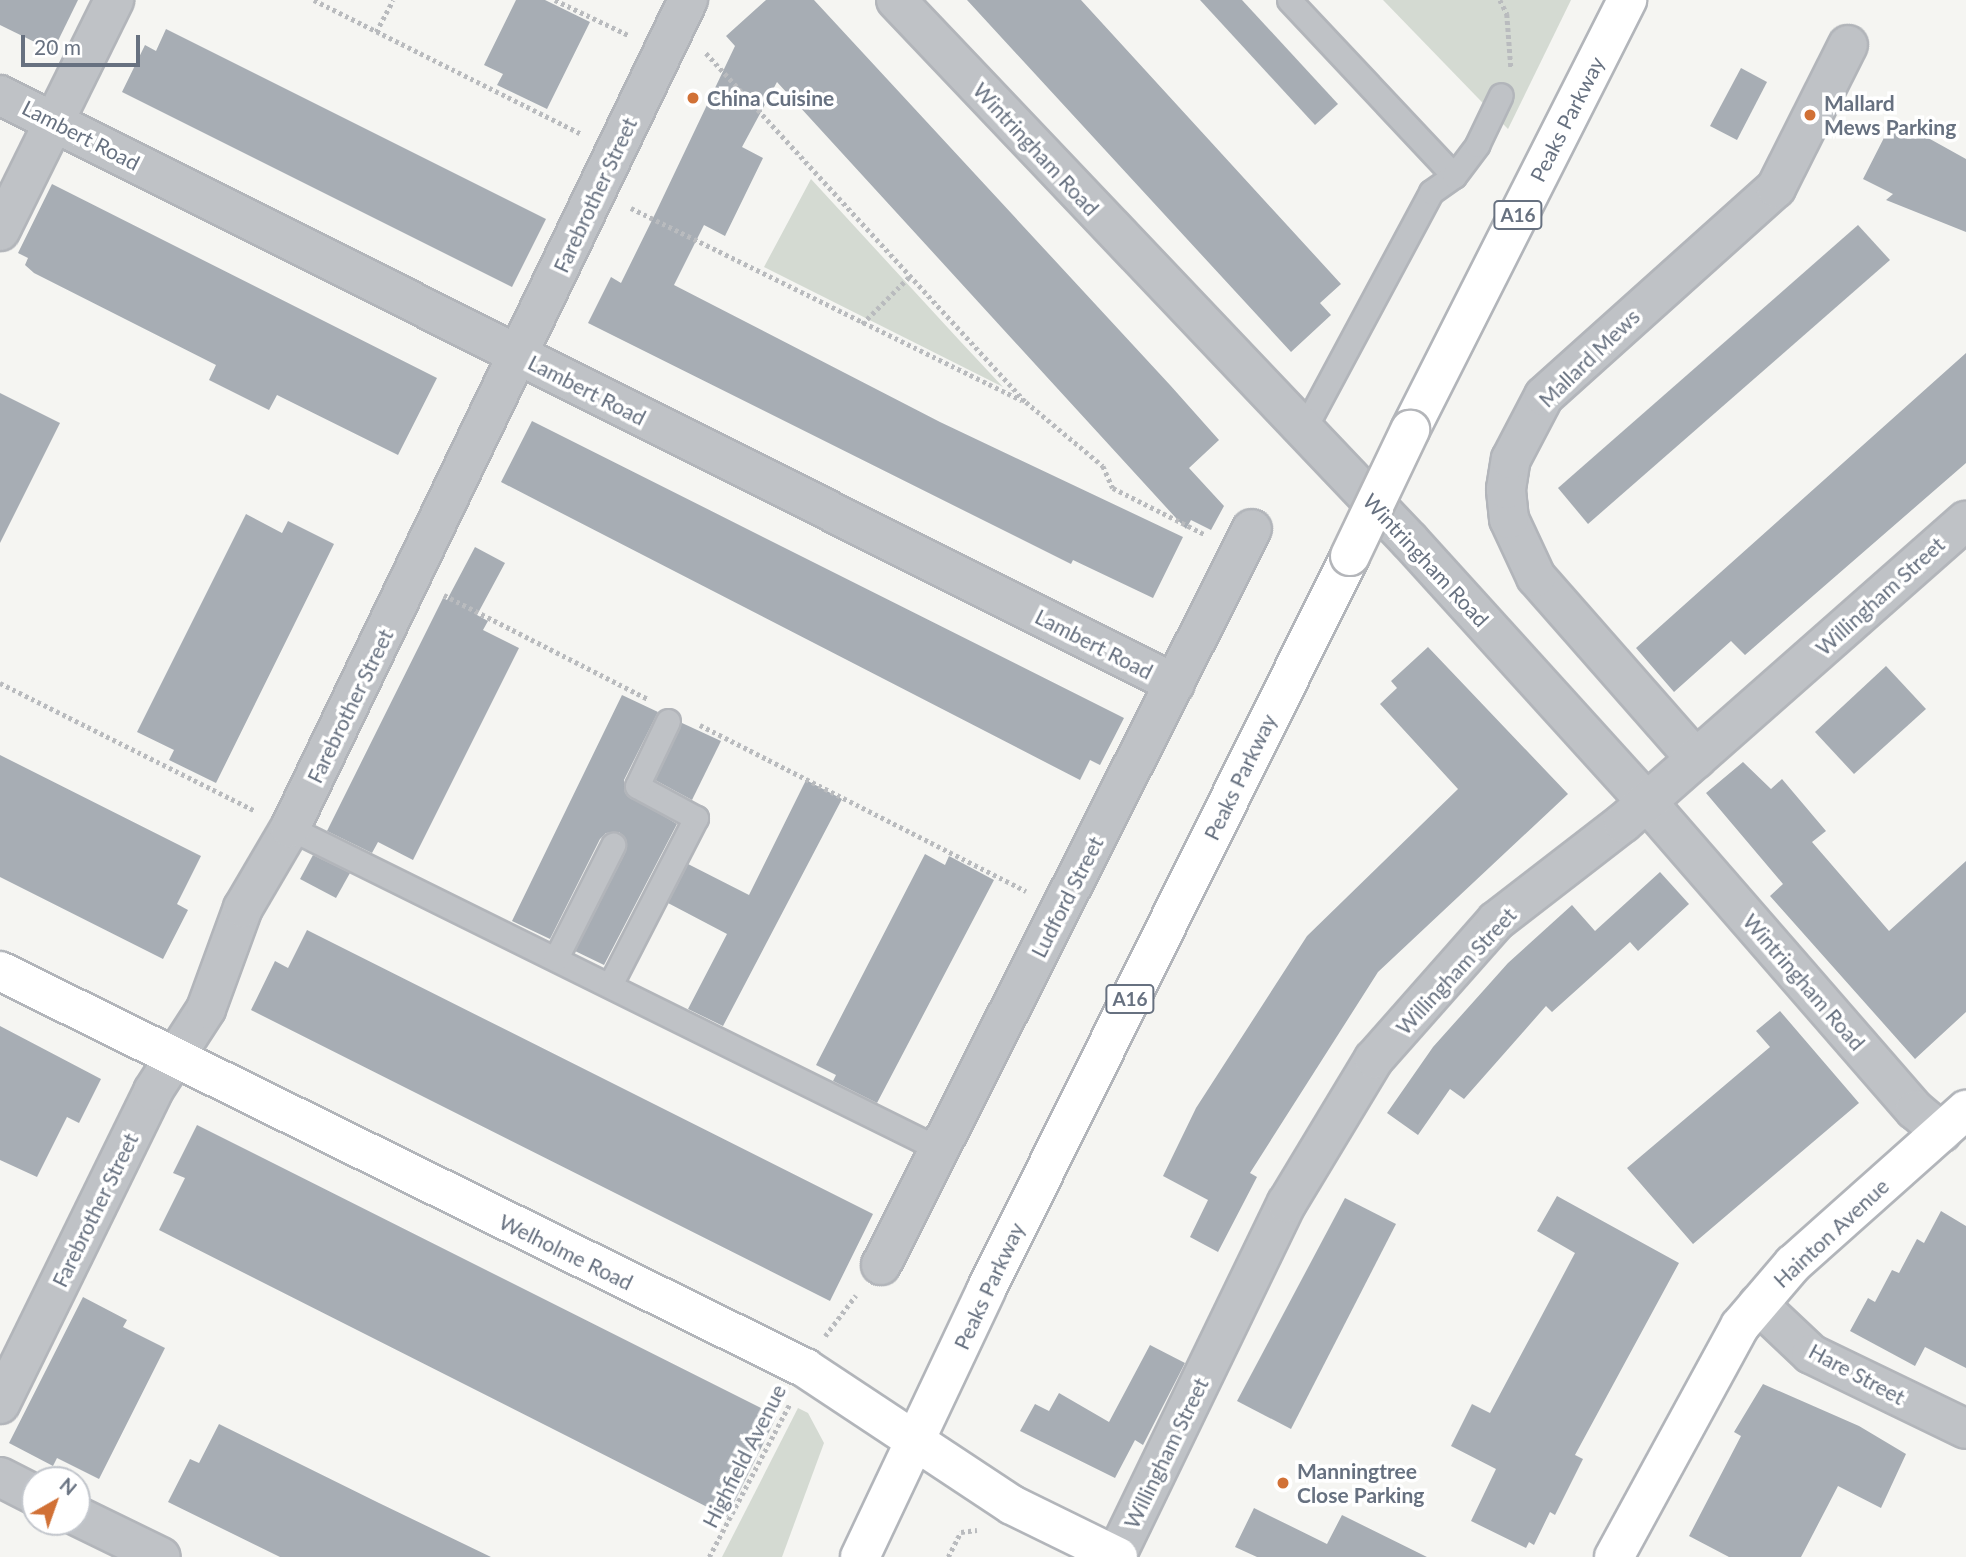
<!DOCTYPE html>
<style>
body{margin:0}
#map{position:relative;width:1966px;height:1557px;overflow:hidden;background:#f5f5f2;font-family:Lato,sans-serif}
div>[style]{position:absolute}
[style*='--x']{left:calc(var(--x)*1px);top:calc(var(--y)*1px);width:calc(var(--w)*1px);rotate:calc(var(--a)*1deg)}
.green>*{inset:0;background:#d4dad2}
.building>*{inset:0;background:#a7adb4}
.path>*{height:4.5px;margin-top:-2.25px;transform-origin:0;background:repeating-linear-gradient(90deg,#b9bbbe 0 3.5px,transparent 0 7px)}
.roads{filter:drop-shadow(2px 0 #b2b5ba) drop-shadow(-2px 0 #b2b5ba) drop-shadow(0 2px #b2b5ba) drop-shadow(0 -2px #b2b5ba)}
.service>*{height:23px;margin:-11.5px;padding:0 11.5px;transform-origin:11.5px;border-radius:11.5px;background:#bfc2c6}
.minor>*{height:38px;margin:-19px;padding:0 19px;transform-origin:19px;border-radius:19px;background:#bfc2c6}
.secondary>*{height:38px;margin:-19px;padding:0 19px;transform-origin:19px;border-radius:19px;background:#fff}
.trunk>*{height:38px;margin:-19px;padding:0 19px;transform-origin:19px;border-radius:19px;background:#fff}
.bridges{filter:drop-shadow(2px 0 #b4b6ba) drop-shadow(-2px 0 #b4b6ba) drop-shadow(0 2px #b4b6ba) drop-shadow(0 -2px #b4b6ba)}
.trunk-bridge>*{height:38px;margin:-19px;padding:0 19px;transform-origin:19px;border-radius:19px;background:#fff}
.dots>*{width:19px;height:19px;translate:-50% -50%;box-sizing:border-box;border:4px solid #fff;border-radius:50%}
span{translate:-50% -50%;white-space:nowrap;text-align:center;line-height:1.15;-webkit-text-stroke:7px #fff;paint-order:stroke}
.shield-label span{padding:2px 5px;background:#fff;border:2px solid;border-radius:5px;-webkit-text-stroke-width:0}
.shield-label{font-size:19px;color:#677180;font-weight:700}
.poi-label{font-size:21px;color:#677180;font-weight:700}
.left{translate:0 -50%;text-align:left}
.street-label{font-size:21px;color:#677180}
.north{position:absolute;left:21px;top:1466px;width:70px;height:70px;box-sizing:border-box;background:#fff;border:2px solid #c2c6cc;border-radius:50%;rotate:40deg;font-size:19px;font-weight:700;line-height:28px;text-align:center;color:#677180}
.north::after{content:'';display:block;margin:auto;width:24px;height:32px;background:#d17136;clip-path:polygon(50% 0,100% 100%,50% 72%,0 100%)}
.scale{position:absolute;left:21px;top:35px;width:119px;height:32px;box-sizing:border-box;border:4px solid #677180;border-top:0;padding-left:9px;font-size:21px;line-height:24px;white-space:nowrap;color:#677180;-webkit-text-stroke:5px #fff;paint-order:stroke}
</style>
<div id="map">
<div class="green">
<div style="clip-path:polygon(1383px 0,1571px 0,1508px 129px)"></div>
<div style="clip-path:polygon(811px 179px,960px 341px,1003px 387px,764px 267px)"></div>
<div style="clip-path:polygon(798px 1408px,808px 1413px,824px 1443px,782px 1557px,722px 1557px)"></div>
</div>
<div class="building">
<div style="clip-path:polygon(0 0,78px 0,53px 51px,0 25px)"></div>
<div style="clip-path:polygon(516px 0,545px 0,590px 22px,547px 109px,497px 85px,503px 74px,484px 65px)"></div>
<div style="clip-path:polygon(766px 0,814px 0,1170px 385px,1219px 440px,1189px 468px,1224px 506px,1211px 530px,1191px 520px,1186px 529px,777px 82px,742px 147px,763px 158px,725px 236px,704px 225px,674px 285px,940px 422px,1183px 537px,1153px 598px,1073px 560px,1071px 564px,588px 323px,611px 277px,621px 283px,656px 212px,735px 46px,726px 36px)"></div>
<div style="clip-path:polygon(967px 0,1081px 0,1341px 284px,1320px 303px,1331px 315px,1291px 352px)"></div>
<div style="clip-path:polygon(1200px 0,1242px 0,1338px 104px,1315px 125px)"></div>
<div style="clip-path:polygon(166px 29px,546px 219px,512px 287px,122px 92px,145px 45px,156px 51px)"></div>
<div style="clip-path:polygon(1741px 68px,1767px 82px,1737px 140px,1710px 126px)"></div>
<div style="clip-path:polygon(1891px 124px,1910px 134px,1912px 129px,1966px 159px,1966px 232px,1886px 200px,1893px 194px,1863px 179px)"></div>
<div style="clip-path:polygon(52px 184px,437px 378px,398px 455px,277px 395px,269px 410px,209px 380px,216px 365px,34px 273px,25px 265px,28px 258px,18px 253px)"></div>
<div style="clip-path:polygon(1858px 225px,1890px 260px,1588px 524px,1558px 488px)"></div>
<div style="clip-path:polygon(1966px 353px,1966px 463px,1745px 655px,1731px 641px,1674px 692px,1636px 648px)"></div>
<div style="clip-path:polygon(0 393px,60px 423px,0 543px)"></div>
<div style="clip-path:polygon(532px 421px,1124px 718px,1100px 765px,1090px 760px,1080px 780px,501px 482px)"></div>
<div style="clip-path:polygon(246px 514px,282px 533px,288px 521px,334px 544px,216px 783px,169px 760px,174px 750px,137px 732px)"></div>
<div style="clip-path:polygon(475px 547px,505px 563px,477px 615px,488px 621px,483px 630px,519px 648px,413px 860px,378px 842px,372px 853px,327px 831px,443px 598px,447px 600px)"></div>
<div style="clip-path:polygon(1428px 647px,1568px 794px,1378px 972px,1250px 1173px,1257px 1177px,1218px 1252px,1190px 1237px,1208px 1200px,1163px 1176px,1196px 1108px,1307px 936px,1458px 789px,1380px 704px,1397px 688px,1391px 681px)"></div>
<div style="clip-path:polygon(1886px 666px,1926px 709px,1854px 774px,1815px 732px)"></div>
<div style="clip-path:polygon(622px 695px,658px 712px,624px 780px,625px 793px,677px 824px,604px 965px,575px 951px,626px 851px,625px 838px,619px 832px,606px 833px,600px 839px,550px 939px,512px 921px)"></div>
<div style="clip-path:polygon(682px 723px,721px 741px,692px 800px,655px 780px)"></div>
<div style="clip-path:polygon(0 755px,201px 856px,177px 904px,188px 910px,163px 959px,0 877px)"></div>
<div style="clip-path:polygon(1743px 762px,1771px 789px,1782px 779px,1826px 831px,1812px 842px,1889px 931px,1966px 861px,1966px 1012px,1915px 1059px,1770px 896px,1783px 884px,1706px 793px)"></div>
<div style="clip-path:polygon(806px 780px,842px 799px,723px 1026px,688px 1009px,727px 934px,668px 903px,688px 864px,749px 895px)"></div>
<div style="clip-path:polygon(925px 854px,945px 865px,949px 856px,994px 880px,877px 1103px,833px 1081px,836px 1075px,816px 1065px)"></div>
<div style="clip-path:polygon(313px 855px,350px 873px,336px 898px,300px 879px)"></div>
<div style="clip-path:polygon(1660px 872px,1689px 904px,1638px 951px,1630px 942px,1552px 1012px,1546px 1006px,1464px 1099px,1450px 1089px,1418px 1135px,1387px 1113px,1433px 1047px,1508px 963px,1572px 905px,1595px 931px)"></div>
<div style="clip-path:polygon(307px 930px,873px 1214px,830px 1301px,251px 1010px,275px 961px,288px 968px)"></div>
<div style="clip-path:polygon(1780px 1011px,1859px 1103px,1693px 1244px,1627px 1168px,1770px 1047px,1756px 1031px)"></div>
<div style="clip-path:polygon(0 1026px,101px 1079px,79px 1123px,67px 1117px,37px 1177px,0 1160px)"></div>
<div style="clip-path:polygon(197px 1125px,777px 1416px,727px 1517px,159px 1230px,185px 1178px,173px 1173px)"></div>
<div style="clip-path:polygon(1557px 1196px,1679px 1263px,1575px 1455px,1583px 1459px,1555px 1515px,1550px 1512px,1534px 1545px,1529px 1542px,1526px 1548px,1471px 1521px,1496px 1469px,1451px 1446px,1472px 1404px,1490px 1413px,1575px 1253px,1537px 1231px)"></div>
<div style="clip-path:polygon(1345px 1198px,1396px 1224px,1291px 1429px,1237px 1401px)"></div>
<div style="clip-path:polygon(1941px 1211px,1966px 1226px,1966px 1368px,1925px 1347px,1915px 1366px,1850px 1331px,1868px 1298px,1875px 1302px,1892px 1270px,1899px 1273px,1917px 1239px,1924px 1243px)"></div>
<div style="clip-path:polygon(83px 1297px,127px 1320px,123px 1327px,165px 1348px,99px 1479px,57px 1458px,53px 1466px,9px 1443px)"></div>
<div style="clip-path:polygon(1150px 1345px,1185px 1363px,1143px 1445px,1135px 1440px,1115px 1478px,1020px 1431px,1035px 1404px,1049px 1411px,1059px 1393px,1109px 1422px)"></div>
<div style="clip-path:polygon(1763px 1384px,1859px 1426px,1906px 1454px,1881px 1508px,1838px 1486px,1801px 1557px,1729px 1557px,1689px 1536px,1741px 1436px,1734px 1432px)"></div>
<div style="clip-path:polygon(219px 1424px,379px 1503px,491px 1557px,280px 1557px,168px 1502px,190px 1459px,199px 1463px)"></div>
<div style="clip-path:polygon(1254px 1508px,1327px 1544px,1342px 1515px,1427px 1557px,1257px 1557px,1235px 1547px)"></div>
</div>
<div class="path">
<div style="--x:314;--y:0;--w:300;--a:26.6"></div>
<div style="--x:555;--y:0;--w:83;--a:25.6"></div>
<div style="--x:1500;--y:0;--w:16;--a:63"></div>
<div style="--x:1507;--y:14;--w:53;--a:85.7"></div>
<div style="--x:376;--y:32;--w:36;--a:-62"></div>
<div style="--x:706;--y:53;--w:473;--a:47.5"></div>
<div style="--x:1026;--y:402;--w:100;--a:39.7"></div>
<div style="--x:1103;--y:466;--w:24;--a:66"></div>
<div style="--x:1113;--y:488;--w:104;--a:26.8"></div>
<div style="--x:631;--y:208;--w:436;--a:26.2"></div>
<div style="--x:862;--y:324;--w:66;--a:-45"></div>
<div style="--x:444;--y:595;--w:229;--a:27"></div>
<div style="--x:0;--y:683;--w:286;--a:26.6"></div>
<div style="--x:700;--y:725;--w:366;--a:27"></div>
<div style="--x:825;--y:1336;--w:51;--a:-52.9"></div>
<div style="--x:709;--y:1557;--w:172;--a:-62.2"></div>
<div style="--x:948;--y:1557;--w:28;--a:-63"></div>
<div style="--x:961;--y:1532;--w:16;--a:-7"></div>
</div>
<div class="roads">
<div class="service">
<div style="--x:1289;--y:0;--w:241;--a:46.8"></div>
<div style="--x:1303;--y:431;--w:271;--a:-61.8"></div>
<div style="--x:1431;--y:192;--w:28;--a:-35"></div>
<div style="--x:1454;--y:176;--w:39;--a:-53"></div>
<div style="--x:1477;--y:145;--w:55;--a:-64.4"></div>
<div style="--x:290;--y:828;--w:724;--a:26.32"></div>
<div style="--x:556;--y:958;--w:127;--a:-63.2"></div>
<div style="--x:610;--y:985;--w:188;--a:-62.8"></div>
<div style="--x:696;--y:818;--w:67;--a:-151.5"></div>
<div style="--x:637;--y:786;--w:72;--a:-64.5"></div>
</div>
<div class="minor">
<div style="--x:896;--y:0;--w:746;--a:46.47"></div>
<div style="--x:1410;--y:541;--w:353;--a:47.8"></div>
<div style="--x:1647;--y:802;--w:408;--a:49"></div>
<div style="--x:1915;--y:1110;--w:35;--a:40"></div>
<div style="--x:0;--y:95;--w:1314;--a:26.62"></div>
<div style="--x:0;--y:231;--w:258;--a:-63.7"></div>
<div style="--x:1696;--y:759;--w:242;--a:-131.3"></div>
<div style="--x:1536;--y:577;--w:64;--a:-115"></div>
<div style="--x:1509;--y:519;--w:30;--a:-96"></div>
<div style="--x:1506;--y:489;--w:30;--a:-81"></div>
<div style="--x:1511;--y:459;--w:71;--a:-62.4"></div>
<div style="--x:1544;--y:396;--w:312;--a:-41.9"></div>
<div style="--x:1776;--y:188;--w:160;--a:-63.3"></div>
<div style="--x:881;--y:1265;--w:824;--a:-63.25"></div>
<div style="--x:1758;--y:1304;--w:73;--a:43.3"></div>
<div style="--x:1811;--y:1354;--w:172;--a:25.8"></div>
<div style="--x:0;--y:1404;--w:348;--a:-63.9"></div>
<div style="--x:153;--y:1091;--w:98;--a:-57.1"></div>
<div style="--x:206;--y:1009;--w:108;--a:-69.9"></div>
<div style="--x:243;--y:908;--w:93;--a:-59.6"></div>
<div style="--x:290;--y:828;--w:919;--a:-64.33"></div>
<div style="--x:0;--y:1477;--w:39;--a:27"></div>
<div style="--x:77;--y:1516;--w:93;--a:26"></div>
<div style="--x:1116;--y:1556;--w:392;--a:-64.2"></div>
<div style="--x:1287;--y:1203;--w:168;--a:-58.9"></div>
<div style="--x:1374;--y:1059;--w:184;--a:-48.5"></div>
<div style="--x:1496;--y:921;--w:160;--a:-37.7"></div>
<div style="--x:1623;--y:823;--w:457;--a:-41.4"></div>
</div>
<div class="secondary">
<div style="--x:0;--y:971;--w:898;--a:26.25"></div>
<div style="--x:805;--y:1368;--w:248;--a:33.5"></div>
<div style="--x:1012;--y:1505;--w:118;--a:26.1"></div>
<div style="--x:1614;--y:1557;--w:263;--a:-61.4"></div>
<div style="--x:1740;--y:1326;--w:82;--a:-49.5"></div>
<div style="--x:1793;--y:1264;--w:232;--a:-41.7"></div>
</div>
<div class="trunk">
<div style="--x:1410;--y:430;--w:482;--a:-63.2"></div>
<div style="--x:860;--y:1557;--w:295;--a:-64.7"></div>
<div style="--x:986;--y:1290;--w:819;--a:-63.62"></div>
</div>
</div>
<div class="bridges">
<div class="trunk-bridge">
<div style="--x:1350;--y:556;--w:140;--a:-64.5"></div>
</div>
</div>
<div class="dots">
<div style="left:693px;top:98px;background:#d17136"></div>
<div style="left:1810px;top:115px;background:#d17136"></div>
<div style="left:1283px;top:1483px;background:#d17136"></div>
</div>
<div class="shield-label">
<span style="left:1518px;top:215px">A16</span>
<span style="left:1130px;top:999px">A16</span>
</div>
<div class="poi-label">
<span class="left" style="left:707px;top:98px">China Cuisine</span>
<span class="left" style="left:1824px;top:115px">Mallard<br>Mews Parking</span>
<span class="left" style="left:1297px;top:1483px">Manningtree<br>Close Parking</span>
</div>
<div class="street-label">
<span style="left:1567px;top:119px;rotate:-63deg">Peaks Parkway</span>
<span style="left:81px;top:135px;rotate:27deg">Lambert Road</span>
<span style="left:1036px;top:149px;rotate:47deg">Wintringham Road</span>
<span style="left:595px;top:195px;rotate:-65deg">Farebrother Street</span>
<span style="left:1589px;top:358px;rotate:-44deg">Mallard Mews</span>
<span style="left:587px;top:390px;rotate:27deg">Lambert Road</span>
<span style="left:1426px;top:560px;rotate:47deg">Wintringham Road</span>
<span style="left:1880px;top:596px;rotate:-42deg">Willingham Street</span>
<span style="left:1094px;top:644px;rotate:27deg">Lambert Road</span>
<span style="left:350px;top:706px;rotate:-64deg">Farebrother Street</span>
<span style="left:1240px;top:777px;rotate:-64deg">Peaks Parkway</span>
<span style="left:1067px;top:897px;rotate:-63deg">Ludford Street</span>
<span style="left:1456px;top:971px;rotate:-47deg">Willingham Street</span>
<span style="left:1804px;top:982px;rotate:49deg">Wintringham Road</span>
<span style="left:95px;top:1210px;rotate:-64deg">Farebrother Street</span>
<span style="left:1831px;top:1233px;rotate:-43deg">Hainton Avenue</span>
<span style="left:566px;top:1252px;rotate:26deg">Welholme Road</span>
<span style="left:989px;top:1286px;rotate:-65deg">Peaks Parkway</span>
<span style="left:1857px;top:1374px;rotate:28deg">Hare Street</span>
<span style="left:1166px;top:1453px;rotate:-64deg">Willingham Street</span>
<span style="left:744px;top:1456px;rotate:-63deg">Highfield Avenue</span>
</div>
<div class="north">N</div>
<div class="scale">20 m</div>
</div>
